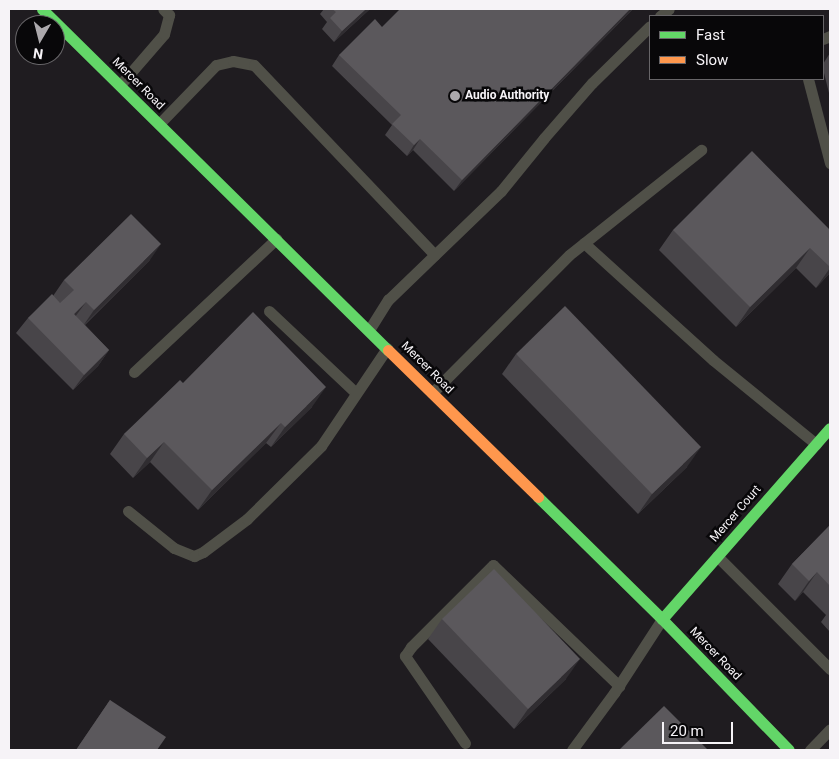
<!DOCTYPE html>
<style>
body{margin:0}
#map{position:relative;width:839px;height:759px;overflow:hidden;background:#1f1c20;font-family:Roboto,sans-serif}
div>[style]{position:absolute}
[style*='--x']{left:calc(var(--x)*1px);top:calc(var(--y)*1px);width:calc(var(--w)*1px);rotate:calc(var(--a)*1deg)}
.lane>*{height:11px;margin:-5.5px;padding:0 5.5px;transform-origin:5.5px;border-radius:5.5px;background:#505048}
.fast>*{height:11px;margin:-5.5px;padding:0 5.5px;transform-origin:5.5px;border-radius:5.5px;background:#63d668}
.slow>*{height:11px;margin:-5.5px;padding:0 5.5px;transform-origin:5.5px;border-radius:5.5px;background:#ff974d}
.wall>*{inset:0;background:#484549}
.shaded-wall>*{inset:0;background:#302d31}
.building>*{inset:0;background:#5b585c}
.dots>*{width:14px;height:14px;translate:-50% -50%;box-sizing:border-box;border:2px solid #080709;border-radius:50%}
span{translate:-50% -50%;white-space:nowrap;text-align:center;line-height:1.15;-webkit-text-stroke:5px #080709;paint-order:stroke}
.street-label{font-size:12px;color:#f6f3f7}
.poi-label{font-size:12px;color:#f6f3f7;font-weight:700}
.left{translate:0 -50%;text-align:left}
.frame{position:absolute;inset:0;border:10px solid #f6f3f7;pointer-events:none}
.legend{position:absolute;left:649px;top:15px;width:175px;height:65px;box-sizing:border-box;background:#080709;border:1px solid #676568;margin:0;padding:6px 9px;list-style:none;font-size:15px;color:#f6f3f7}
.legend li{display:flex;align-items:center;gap:10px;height:25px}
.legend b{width:25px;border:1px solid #676568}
.north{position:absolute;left:15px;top:15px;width:50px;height:50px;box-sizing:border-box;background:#080709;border:1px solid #676568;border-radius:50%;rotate:188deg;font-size:14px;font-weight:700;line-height:20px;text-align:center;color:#f6f3f7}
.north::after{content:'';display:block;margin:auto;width:18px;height:22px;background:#aba8ac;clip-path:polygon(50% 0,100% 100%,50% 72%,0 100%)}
.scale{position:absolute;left:662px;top:722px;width:71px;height:22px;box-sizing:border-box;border:2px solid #f6f3f7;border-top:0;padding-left:6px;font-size:15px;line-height:18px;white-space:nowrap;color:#f6f3f7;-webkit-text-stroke:4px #080709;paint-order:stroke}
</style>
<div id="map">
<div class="lane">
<div style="--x:660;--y:16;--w:11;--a:-38"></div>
<div style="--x:823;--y:39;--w:8;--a:-23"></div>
<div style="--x:808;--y:79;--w:87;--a:75.3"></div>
<div style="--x:120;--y:85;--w:67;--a:-49.2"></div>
<div style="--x:164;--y:34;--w:20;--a:-75"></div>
<div style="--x:169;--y:15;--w:8;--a:-135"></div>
<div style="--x:159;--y:124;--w:82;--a:-46"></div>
<div style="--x:216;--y:65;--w:17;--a:-13"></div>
<div style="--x:233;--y:61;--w:21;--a:11"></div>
<div style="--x:254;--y:65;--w:262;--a:46.4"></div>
<div style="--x:584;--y:243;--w:174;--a:42.2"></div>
<div style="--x:713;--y:360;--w:133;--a:39.2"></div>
<div style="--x:269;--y:311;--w:118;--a:43.3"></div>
<div style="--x:369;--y:330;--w:36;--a:-58"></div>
<div style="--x:388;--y:300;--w:157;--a:-44"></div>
<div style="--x:501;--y:191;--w:68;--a:-50.9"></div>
<div style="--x:544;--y:138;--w:73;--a:-48.9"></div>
<div style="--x:592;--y:83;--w:81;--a:-44.5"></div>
<div style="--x:134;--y:372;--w:195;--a:-43.1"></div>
<div style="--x:432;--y:393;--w:194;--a:-45.2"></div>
<div style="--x:569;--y:255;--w:169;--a:-38.5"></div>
<div style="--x:128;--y:511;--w:59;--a:38.8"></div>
<div style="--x:174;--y:548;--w:22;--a:22"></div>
<div style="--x:194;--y:556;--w:10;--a:-24"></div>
<div style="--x:203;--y:552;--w:55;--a:-36.9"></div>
<div style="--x:247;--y:519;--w:104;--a:-44.6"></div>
<div style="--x:321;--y:446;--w:118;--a:-56"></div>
<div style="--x:717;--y:556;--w:160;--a:45"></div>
<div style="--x:465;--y:743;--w:106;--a:-124.6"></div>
<div style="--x:405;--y:656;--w:11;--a:-56"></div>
<div style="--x:411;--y:647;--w:116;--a:-45"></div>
<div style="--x:493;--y:565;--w:175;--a:43.8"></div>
<div style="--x:572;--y:750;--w:71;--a:-53.6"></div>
<div style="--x:614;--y:693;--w:88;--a:-57"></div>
<div style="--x:810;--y:750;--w:29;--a:-46"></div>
</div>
<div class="fast">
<div style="--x:42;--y:9;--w:486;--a:44.6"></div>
<div style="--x:538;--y:497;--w:174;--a:44.5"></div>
<div style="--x:662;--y:619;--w:182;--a:45.9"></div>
<div style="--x:662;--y:619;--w:254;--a:-48.7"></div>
</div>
<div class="slow">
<div style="--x:388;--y:350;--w:210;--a:44.4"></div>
</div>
<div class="wall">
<div style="clip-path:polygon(324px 9px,370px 9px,334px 42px,322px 29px,327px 22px,320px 14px)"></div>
<div style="clip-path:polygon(633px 9px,454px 191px,413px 150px,407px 156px,385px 135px,392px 125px,332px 66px,339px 55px,382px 27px)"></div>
<div style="clip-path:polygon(830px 53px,830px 97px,823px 69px,823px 64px)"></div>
<div style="clip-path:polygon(673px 230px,830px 230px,830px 273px,816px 288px,796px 268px,736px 327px,659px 250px)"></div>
<div style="clip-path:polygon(150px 260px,85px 325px,109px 350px,98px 366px,73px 390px,16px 333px,28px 318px,53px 296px,64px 280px)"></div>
<div style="clip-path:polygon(516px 354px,687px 467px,638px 514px,502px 374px)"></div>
<div style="clip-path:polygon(183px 383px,312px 407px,271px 447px,266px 443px,198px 510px,150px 462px,133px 478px,110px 454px,124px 434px)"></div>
<div style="clip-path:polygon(830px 525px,830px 632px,821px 622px,826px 615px,803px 592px,795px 601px,778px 584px,792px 564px)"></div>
<div style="clip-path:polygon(442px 619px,566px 679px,514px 729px,428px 639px)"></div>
<div style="clip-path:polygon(110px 700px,157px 750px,76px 750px)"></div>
</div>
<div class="shaded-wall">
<div style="clip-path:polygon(366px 9px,370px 9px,334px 42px,342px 31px)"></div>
<div style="clip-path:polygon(630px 9px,633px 9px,454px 191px,462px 180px)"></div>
<div style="clip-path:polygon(420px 139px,413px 150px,407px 156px,414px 145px)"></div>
<div style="clip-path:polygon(161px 244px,150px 260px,83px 326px,94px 310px)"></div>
<div style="clip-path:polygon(810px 248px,796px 268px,736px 327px,750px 307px)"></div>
<div style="clip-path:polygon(830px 267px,830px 273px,816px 288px,830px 268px)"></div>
<div style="clip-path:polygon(86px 302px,75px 317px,74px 314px)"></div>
<div style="clip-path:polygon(109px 350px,98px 366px,73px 390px,84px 375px)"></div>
<div style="clip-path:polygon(326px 387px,312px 407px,271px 447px,285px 427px)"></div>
<div style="clip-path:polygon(281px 423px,266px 443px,198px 510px,212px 490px)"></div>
<div style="clip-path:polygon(164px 442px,150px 462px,133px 478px,147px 458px)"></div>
<div style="clip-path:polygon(701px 447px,687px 467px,638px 514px,652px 494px)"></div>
<div style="clip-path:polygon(817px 572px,803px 592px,795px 601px,809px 581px)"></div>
<div style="clip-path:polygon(580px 659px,566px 679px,514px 729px,528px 709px)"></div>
</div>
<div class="building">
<div style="clip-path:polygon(332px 9px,366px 9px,342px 31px,330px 18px,336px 12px)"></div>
<div style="clip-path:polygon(400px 9px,630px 9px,462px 180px,420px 139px,414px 145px,392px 124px,401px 115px,339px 55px,375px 19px,382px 27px)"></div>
<div style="clip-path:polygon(752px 151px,830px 230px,830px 267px,810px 248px,750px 307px,673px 230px)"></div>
<div style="clip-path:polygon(131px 214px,161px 244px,94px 310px,86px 302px,74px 314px,109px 350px,84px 375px,28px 318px,52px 294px,60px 303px,74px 290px,64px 280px)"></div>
<div style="clip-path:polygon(565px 306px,701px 447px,652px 494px,516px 354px)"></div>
<div style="clip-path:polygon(253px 312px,326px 387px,285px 427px,281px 423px,212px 490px,164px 442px,147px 458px,124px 434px,180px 380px,183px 383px)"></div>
<div style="clip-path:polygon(830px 525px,830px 586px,817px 572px,809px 581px,792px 564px)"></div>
<div style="clip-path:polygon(494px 569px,580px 659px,528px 709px,442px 619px)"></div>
<div style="clip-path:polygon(110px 700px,166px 737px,157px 750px,76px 750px)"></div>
<div style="clip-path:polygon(664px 706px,708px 750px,619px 750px)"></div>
</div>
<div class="dots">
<div style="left:455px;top:96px;background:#aba8ac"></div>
</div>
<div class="street-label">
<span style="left:138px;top:84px;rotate:45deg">Mercer Road</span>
<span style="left:427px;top:368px;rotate:45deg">Mercer Road</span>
<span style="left:736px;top:514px;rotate:-49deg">Mercer Court</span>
<span style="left:715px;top:654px;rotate:46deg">Mercer Road</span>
</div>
<div class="poi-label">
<span class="left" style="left:465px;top:96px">Audio Authority</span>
</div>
<div class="frame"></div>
<ul class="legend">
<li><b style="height:6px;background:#63d668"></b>Fast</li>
<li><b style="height:6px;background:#ff974d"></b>Slow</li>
</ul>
<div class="north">N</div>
<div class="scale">20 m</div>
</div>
